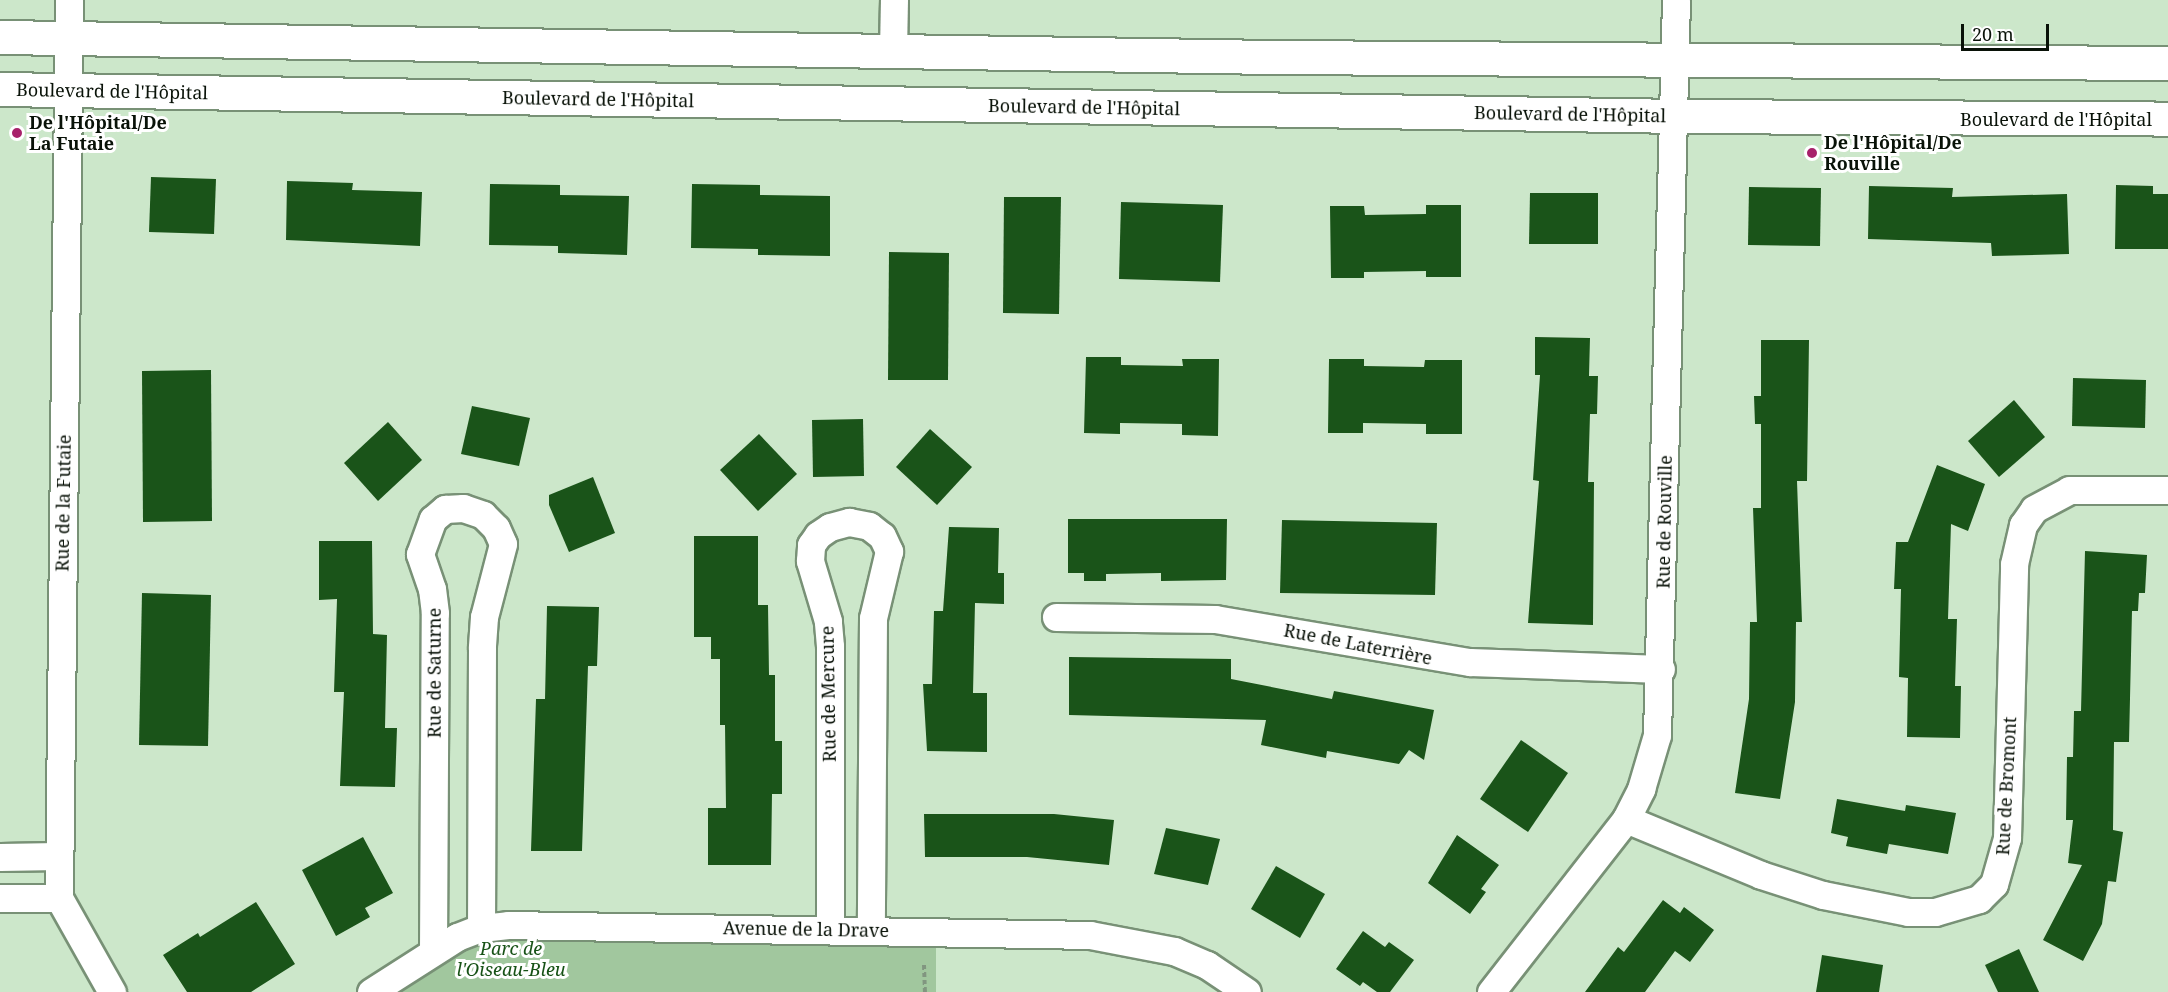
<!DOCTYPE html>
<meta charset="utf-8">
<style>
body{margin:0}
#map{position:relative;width:2168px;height:992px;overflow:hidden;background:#cce7ca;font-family:"Noto Serif",serif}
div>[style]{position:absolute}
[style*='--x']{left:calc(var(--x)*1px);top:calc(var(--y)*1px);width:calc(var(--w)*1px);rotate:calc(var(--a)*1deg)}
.green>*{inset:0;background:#a1c79e}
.building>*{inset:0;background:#1a5419}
.path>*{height:4px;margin-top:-2px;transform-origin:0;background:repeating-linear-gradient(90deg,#819680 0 4.5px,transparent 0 7.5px)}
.roads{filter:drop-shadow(2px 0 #789176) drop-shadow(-2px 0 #789176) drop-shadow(0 2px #789176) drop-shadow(0 -2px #789176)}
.minor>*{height:27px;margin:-13.5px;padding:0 13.5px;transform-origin:13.5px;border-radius:13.5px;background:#fff}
.secondary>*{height:33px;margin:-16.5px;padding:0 16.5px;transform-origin:16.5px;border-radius:16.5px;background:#fff}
.dots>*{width:16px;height:16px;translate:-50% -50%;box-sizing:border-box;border:3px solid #fff;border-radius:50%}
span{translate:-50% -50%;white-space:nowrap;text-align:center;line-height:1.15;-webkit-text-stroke:6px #fff;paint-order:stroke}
.street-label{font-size:18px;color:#091208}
.poi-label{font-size:18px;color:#091208;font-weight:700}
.left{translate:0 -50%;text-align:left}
.park-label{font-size:18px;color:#175216;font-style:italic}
.scale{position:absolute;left:1961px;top:24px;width:88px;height:27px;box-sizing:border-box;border:3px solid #091208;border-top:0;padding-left:8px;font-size:18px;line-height:21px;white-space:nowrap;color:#091208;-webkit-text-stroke:4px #fff;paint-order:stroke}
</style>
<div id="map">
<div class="green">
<div style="clip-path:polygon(936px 932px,936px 992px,371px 992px,457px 937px)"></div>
</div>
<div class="building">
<div style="clip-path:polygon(151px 177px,216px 179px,214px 234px,149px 232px)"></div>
<div style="clip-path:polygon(287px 181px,353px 183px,352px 190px,422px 192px,420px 246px,286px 240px)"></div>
<div style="clip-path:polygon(490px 184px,560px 185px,560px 195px,629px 196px,627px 255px,558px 253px,558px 246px,489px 245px)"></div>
<div style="clip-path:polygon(692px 184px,760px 185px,760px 195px,830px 196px,830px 256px,758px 255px,758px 249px,691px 248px)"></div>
<div style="clip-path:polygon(2116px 185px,2153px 186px,2153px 194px,2168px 194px,2168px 249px,2115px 249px)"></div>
<div style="clip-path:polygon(1869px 186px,1953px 188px,1952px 197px,2067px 194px,2069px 254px,1992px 256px,1991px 243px,1868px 239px)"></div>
<div style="clip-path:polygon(1749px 187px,1821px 188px,1820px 246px,1748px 245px)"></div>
<div style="clip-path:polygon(1530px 193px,1598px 193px,1598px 244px,1529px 244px)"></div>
<div style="clip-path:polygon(1004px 197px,1061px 197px,1059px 314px,1003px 313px)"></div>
<div style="clip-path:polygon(1121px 202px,1223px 205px,1220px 282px,1119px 279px)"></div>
<div style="clip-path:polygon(1426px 205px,1461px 205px,1461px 277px,1426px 277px,1426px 271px,1364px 272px,1364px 278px,1331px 278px,1330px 206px,1364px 206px,1365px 215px,1426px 214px)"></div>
<div style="clip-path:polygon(889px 252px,949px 253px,948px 380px,888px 380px)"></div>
<div style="clip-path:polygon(1535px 337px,1590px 338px,1589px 376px,1598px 376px,1597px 414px,1590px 414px,1588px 482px,1594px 482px,1593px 625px,1528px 623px,1539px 481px,1533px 480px,1540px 375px,1535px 375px)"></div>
<div style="clip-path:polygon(1761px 340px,1809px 340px,1807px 481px,1797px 481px,1802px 622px,1796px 622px,1795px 702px,1780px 799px,1735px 793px,1749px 699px,1750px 622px,1757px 622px,1753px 508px,1761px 508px,1761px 424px,1755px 424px,1754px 396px,1761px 396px)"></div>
<div style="clip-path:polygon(1086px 357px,1121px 357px,1121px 365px,1183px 366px,1182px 359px,1219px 359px,1218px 436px,1182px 435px,1182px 424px,1120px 423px,1120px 434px,1084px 433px)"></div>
<div style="clip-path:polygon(1329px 359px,1364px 359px,1364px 366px,1424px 367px,1425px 360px,1462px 360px,1462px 434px,1426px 434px,1426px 424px,1363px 423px,1363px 433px,1328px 433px)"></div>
<div style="clip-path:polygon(211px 370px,212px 521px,143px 522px,142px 371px)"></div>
<div style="clip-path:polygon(2073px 378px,2146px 380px,2145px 428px,2072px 426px)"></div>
<div style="clip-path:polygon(2014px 400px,2045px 437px,1999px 477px,1968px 441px)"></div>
<div style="clip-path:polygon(472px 406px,530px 418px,519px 466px,461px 454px)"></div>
<div style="clip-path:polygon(863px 419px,864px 476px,813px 477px,812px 420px)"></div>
<div style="clip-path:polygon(388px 422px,422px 460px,378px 501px,344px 463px)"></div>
<div style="clip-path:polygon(930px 429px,972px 467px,937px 505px,896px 467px)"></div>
<div style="clip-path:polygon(759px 434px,797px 474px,758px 511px,720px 470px)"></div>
<div style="clip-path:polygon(1937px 465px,1985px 484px,1968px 531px,1951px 524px,1948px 619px,1957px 619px,1955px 686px,1961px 686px,1960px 738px,1907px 737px,1908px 678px,1899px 677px,1901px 589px,1894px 589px,1896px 542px,1908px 542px)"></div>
<div style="clip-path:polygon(593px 477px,615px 533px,569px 552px,549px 505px,549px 495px)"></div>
<div style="clip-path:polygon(1068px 519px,1227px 519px,1226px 580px,1161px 581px,1161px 573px,1106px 574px,1106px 581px,1084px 581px,1084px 573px,1068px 573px)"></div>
<div style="clip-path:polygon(1282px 520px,1437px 523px,1435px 595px,1280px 593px)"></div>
<div style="clip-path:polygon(949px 527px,999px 528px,998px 573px,1004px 573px,1004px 604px,975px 603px,973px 693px,987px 693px,987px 752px,927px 751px,923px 684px,932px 684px,934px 611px,943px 611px)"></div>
<div style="clip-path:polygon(694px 536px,758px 536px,758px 605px,768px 605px,769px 675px,775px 675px,775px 741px,782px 741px,782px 794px,772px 794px,771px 865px,708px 865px,708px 808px,726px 808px,725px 725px,720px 725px,720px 659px,711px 659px,711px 637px,694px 637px)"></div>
<div style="clip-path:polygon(319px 541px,372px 541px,373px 634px,387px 635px,385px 728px,397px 728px,395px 787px,340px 786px,344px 692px,334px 692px,337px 599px,319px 600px)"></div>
<div style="clip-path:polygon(2085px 551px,2147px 555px,2145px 593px,2139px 593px,2138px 611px,2132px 611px,2129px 742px,2114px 742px,2113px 830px,2123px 832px,2116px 882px,2108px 881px,2102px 924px,2083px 961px,2043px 940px,2082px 865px,2068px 863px,2073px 820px,2066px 820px,2067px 757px,2073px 757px,2074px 711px,2081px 711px)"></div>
<div style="clip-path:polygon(142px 593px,211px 595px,208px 746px,139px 745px)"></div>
<div style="clip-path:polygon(547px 606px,599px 607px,597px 666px,588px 666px,582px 851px,531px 851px,536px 699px,545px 699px)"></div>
<div style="clip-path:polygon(1069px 657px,1231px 659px,1231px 679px,1332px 699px,1334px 691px,1434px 710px,1424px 760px,1409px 750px,1399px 764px,1327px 751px,1326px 758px,1261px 745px,1266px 720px,1069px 715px)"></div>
<div style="clip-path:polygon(1521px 740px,1568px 773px,1528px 832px,1480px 799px)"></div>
<div style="clip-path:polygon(1837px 799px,1905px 811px,1906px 805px,1956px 813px,1948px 854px,1889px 844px,1887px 854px,1846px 846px,1848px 837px,1831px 833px)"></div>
<div style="clip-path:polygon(924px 814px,1054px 814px,1114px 820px,1109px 865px,1027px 857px,925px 857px)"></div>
<div style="clip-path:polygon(1166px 828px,1220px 839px,1208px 885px,1154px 874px)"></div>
<div style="clip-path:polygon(1457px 835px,1499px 865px,1481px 889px,1486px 892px,1470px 914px,1428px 883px)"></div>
<div style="clip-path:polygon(363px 837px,393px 893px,365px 908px,370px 917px,336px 936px,302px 870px)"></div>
<div style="clip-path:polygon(1276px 866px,1325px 894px,1300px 938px,1251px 909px)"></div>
<div style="clip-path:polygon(1663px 900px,1680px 913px,1684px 907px,1714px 930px,1690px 962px,1675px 951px,1645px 992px,1585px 992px,1618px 947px,1624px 952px)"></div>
<div style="clip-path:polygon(256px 902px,295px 964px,251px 992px,187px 992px,163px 955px,198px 933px,200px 937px)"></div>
<div style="clip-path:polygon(1363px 931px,1385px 947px,1389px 942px,1414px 960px,1390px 992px,1377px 992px,1363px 982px,1360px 986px,1336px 969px)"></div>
<div style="clip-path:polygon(2019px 949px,2039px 992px,1998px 992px,1985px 965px)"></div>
<div style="clip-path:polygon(1822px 955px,1883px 965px,1879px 992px,1816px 992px)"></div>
</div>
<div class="path">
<div style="--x:924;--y:965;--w:27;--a:88"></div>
</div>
<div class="roads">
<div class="minor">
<div style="--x:69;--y:0;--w:898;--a:90.64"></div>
<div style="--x:59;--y:898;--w:108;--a:60.6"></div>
<div style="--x:893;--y:51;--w:51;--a:-88.9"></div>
<div style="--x:1056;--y:617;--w:159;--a:0.7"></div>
<div style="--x:1215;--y:619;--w:259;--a:9.6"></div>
<div style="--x:1470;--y:662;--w:191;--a:2.1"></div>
<div style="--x:1626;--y:819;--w:146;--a:22.5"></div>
<div style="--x:1761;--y:875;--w:65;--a:17.9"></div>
<div style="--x:1823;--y:895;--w:87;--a:11.3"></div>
<div style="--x:1908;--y:912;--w:27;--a:0"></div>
<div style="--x:1935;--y:912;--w:46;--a:-16.5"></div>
<div style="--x:1979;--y:899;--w:21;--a:-45"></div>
<div style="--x:1994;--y:884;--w:48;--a:-74.2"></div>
<div style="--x:2007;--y:838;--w:274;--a:-88.5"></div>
<div style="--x:2014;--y:564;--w:40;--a:-77"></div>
<div style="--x:2023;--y:525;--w:19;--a:-55"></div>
<div style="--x:2034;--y:509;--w:40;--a:-28"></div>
<div style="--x:2069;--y:490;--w:99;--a:0"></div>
<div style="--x:0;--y:857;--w:58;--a:-1"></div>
<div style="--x:0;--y:898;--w:59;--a:0"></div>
<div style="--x:830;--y:929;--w:283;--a:-90"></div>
<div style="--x:830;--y:646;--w:25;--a:-95"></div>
<div style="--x:828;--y:621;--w:63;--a:-106.7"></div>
<div style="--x:810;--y:561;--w:16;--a:-86"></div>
<div style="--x:811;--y:545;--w:12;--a:-55"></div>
<div style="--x:818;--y:535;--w:14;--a:-34"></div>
<div style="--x:830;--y:527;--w:20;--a:-15"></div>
<div style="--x:849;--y:522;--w:20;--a:11"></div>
<div style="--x:869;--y:526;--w:16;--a:38"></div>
<div style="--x:882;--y:536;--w:17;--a:65"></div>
<div style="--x:889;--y:551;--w:69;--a:103.4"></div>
<div style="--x:873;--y:618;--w:312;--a:90.4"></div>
<div style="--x:433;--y:950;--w:337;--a:-89.7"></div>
<div style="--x:435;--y:613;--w:24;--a:-97"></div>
<div style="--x:432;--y:589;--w:37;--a:-109"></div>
<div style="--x:420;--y:554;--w:37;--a:-70"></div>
<div style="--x:433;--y:519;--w:16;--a:-40"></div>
<div style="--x:445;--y:509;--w:18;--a:-3"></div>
<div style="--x:463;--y:508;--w:21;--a:19"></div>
<div style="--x:483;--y:515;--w:18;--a:45"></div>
<div style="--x:496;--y:528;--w:17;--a:66"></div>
<div style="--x:503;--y:544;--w:75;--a:104.6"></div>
<div style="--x:484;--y:617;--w:31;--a:94"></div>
<div style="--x:482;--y:648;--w:280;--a:90.2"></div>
<div style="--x:371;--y:992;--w:102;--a:-32.6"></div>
<div style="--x:457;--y:937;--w:26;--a:-21"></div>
<div style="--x:481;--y:928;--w:27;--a:-6"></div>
<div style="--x:508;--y:925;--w:582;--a:0.98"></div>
<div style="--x:1090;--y:935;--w:86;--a:10.8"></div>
<div style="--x:1174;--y:951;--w:36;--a:23"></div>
<div style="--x:1207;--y:965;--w:48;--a:34"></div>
<div style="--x:1491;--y:992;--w:219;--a:-52"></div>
<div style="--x:1626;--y:819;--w:34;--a:-63"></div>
<div style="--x:1641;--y:789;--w:56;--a:-73.5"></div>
<div style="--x:1657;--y:735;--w:735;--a:-88.52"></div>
</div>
<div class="secondary">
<div style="--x:0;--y:37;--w:1277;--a:0.9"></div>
<div style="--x:1277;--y:57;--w:891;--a:0.39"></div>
<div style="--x:0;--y:89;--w:1674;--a:0.92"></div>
<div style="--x:1674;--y:116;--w:494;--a:0.3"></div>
</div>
</div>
<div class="dots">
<div style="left:17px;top:133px;background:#a7216a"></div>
<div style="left:1812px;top:153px;background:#a7216a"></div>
</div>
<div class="street-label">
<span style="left:112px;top:91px;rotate:1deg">Boulevard de l'Hôpital</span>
<span style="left:598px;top:99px;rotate:1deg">Boulevard de l'Hôpital</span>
<span style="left:1084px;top:107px;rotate:1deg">Boulevard de l'Hôpital</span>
<span style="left:1570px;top:114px;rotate:1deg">Boulevard de l'Hôpital</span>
<span style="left:2056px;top:119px">Boulevard de l'Hôpital</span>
<span style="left:63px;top:503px;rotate:-89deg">Rue de la Futaie</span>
<span style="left:1664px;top:522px;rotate:-89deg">Rue de Rouville</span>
<span style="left:1358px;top:644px;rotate:11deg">Rue de Laterrière</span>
<span style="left:434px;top:673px;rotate:-90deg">Rue de Saturne</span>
<span style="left:828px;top:694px;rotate:-91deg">Rue de Mercure</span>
<span style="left:2006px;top:786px;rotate:-87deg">Rue de Bromont</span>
<span style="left:806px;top:929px;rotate:1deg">Avenue de la Drave</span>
</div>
<div class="poi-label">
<span class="left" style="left:29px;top:133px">De l'Hôpital/De<br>La Futaie</span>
<span class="left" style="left:1824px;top:153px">De l'Hôpital/De<br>Rouville</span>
</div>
<div class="park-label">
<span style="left:511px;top:959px">Parc de<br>l'Oiseau-Bleu</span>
</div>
<div class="scale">20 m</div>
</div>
